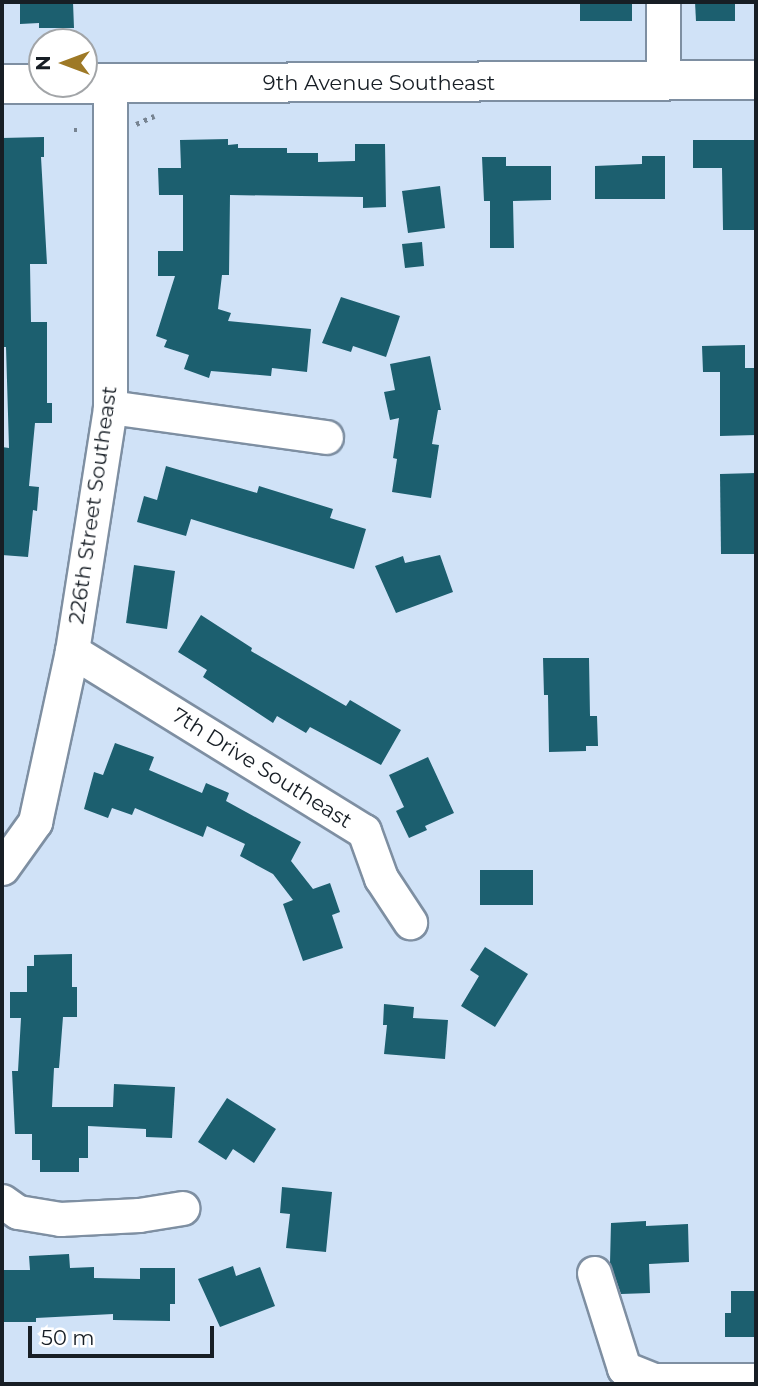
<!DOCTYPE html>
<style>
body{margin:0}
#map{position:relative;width:758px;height:1386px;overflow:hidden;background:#d0e2f7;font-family:Montserrat,sans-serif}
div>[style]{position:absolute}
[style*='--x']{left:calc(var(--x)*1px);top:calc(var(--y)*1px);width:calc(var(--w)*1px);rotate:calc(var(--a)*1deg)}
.building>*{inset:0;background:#1c5f6f}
.path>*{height:4.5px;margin-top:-2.25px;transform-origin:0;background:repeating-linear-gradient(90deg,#778492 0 3.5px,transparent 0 8.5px)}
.roads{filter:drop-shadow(2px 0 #7e8fa2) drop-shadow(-2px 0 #7e8fa2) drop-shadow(0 2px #7e8fa2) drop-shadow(0 -2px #7e8fa2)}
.minor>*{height:33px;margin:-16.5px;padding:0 16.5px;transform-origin:16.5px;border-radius:16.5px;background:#fff}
.major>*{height:38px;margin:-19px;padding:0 19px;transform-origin:19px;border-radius:19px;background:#fff}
span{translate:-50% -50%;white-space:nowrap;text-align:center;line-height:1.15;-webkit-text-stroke:7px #fff;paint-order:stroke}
.street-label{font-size:21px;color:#171e25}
.frame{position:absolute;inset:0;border:4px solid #171e25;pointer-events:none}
.north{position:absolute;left:28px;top:28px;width:70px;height:70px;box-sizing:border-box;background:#fff;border:2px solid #a2a5a8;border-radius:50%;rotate:270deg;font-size:19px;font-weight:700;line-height:28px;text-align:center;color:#171e25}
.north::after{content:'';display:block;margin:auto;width:24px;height:32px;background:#9e7926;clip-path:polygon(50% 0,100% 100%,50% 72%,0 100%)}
.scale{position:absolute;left:28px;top:1326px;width:186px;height:32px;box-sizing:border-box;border:4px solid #171e25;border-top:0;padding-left:9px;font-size:21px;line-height:24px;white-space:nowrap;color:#171e25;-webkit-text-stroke:5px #fff;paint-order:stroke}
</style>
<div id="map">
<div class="building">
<div style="clip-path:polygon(20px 2px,73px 2px,74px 28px,39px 28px,39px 23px,20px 24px)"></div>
<div style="clip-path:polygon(580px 2px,632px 2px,632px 21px,580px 21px)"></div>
<div style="clip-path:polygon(695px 2px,735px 2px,735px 21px,696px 21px)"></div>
<div style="clip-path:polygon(44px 137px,44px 157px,41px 157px,47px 264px,30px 264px,31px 322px,47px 322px,47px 403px,52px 403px,52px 423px,35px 423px,29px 486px,39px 487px,37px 511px,33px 510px,28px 557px,2px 555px,2px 447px,9px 448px,6px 347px,2px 347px,2px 138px)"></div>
<div style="clip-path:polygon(228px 139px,228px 145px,238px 144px,238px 148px,287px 148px,287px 153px,318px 153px,318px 162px,355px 161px,355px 144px,385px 144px,386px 207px,363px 208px,363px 197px,230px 195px,229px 275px,222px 275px,218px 309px,231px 313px,228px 321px,311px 329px,307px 372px,272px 368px,271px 376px,211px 371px,209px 378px,184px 369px,189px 355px,164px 347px,167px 340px,156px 336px,175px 276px,158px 276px,158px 251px,183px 251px,183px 195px,159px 195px,158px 168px,181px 168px,180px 140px)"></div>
<div style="clip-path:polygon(693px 140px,756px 140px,756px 230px,723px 230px,722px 168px,693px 168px)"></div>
<div style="clip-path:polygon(642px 156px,665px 156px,665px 199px,595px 199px,595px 166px,642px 164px)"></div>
<div style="clip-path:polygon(482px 157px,506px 157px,506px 166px,551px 166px,551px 200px,513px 201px,514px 248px,490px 248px,490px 201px,484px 201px)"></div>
<div style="clip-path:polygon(440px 186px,445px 228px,408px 233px,402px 191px)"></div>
<div style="clip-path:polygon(422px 242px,424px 266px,405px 268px,402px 244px)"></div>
<div style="clip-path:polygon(341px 297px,400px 316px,386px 357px,353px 346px,351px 352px,322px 343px)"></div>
<div style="clip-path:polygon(745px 345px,745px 368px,756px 368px,756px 435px,720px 436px,720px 372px,703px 372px,702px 346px)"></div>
<div style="clip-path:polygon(430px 356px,441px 410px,438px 410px,432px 444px,439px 445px,431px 498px,392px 492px,397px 459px,393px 458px,399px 418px,390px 420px,384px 392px,395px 390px,390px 364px)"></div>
<div style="clip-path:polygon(166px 466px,257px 493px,259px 486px,333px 509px,330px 518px,366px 529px,354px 569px,191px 519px,186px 536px,137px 522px,144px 496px,157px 500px)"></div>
<div style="clip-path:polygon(756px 473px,756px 554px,721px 554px,720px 474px)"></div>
<div style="clip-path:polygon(440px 555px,453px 592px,396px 613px,375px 566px,403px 556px,405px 563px)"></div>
<div style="clip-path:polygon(134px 565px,175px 571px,167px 629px,126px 623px)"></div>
<div style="clip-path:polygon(201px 615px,252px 648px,251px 651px,346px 706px,350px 700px,401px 730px,381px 765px,310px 727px,306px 733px,277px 716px,273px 723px,203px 677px,207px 670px,178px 652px)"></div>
<div style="clip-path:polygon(543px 658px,589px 658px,590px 716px,597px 716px,598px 746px,586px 746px,586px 751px,549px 752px,548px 695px,544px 695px)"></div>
<div style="clip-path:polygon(115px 743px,154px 757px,149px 770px,202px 793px,206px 783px,229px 793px,226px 801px,301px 842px,291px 861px,313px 889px,330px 883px,340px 912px,332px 915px,343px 948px,303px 961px,283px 904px,293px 900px,273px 874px,240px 856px,245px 844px,207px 826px,203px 837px,135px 808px,132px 815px,112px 808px,108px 818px,84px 809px,94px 772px,103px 775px)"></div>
<div style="clip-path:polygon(428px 757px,454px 813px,425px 826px,427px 830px,409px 838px,396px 811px,404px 807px,389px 775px)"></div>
<div style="clip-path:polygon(480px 870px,533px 870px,533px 905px,480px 905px)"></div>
<div style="clip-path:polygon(485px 947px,528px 974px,495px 1027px,461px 1006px,479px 976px,470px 970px)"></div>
<div style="clip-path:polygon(72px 954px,72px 987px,77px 987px,77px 1017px,63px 1017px,59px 1068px,54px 1068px,52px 1107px,113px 1107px,114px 1084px,175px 1087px,172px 1138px,146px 1137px,146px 1129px,88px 1126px,88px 1158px,79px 1158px,79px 1172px,40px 1172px,40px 1160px,32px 1160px,32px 1134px,15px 1134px,12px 1071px,18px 1071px,21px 1018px,10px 1018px,10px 992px,27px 992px,27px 966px,34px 966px,34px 955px)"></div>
<div style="clip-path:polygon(384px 1004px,414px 1007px,413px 1018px,448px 1020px,445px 1059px,384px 1054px,387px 1025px,383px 1025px)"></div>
<div style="clip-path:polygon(227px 1098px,276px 1129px,254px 1163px,233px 1149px,226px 1160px,198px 1142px)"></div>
<div style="clip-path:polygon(282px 1187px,332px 1192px,326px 1252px,286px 1248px,290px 1214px,280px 1213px)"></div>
<div style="clip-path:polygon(646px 1221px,646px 1226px,688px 1224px,689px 1262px,649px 1264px,650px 1293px,621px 1294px,610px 1263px,611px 1223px)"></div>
<div style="clip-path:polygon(69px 1254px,70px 1268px,94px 1267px,94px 1278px,140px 1279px,140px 1268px,175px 1268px,175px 1304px,170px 1304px,170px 1321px,113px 1320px,113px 1314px,36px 1318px,36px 1322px,2px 1322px,2px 1270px,30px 1270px,29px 1256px)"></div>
<div style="clip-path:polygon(233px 1266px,236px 1276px,260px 1267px,275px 1306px,220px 1327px,198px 1279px)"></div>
<div style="clip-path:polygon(731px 1291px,756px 1291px,756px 1337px,725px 1337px,725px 1313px,731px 1313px)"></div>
</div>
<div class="path">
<div style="--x:136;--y:124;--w:20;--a:-24"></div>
<div style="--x:74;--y:130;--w:4;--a:0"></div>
</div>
<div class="roads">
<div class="minor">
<div style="--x:663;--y:81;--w:79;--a:-90"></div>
<div style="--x:110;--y:407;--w:218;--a:7.9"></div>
<div style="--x:72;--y:651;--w:343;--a:31.7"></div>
<div style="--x:364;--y:831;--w:50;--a:70.1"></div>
<div style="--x:381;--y:878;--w:53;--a:56.6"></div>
<div style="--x:2;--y:868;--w:57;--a:-54.3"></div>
<div style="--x:35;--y:822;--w:175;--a:-77.8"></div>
<div style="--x:72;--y:651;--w:247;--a:-81.1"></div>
<div style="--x:110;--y:407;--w:323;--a:-90"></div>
<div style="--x:2;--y:1201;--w:19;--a:35"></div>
<div style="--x:18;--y:1212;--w:43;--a:9.5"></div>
<div style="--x:60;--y:1219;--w:79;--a:-2.9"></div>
<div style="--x:139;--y:1215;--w:44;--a:-9.2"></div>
<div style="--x:594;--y:1273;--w:100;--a:72.5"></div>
<div style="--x:624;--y:1368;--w:31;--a:22"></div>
<div style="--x:653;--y:1380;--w:103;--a:0"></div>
</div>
<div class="major">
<div style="--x:2;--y:84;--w:754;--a:-0.3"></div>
</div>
</div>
<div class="street-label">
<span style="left:379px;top:83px">9th Avenue Southeast</span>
<span style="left:93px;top:505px;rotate:-82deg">226th Street Southeast</span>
<span style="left:262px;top:768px;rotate:32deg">7th Drive Southeast</span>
</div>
<div class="frame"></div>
<div class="north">N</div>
<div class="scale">50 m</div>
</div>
